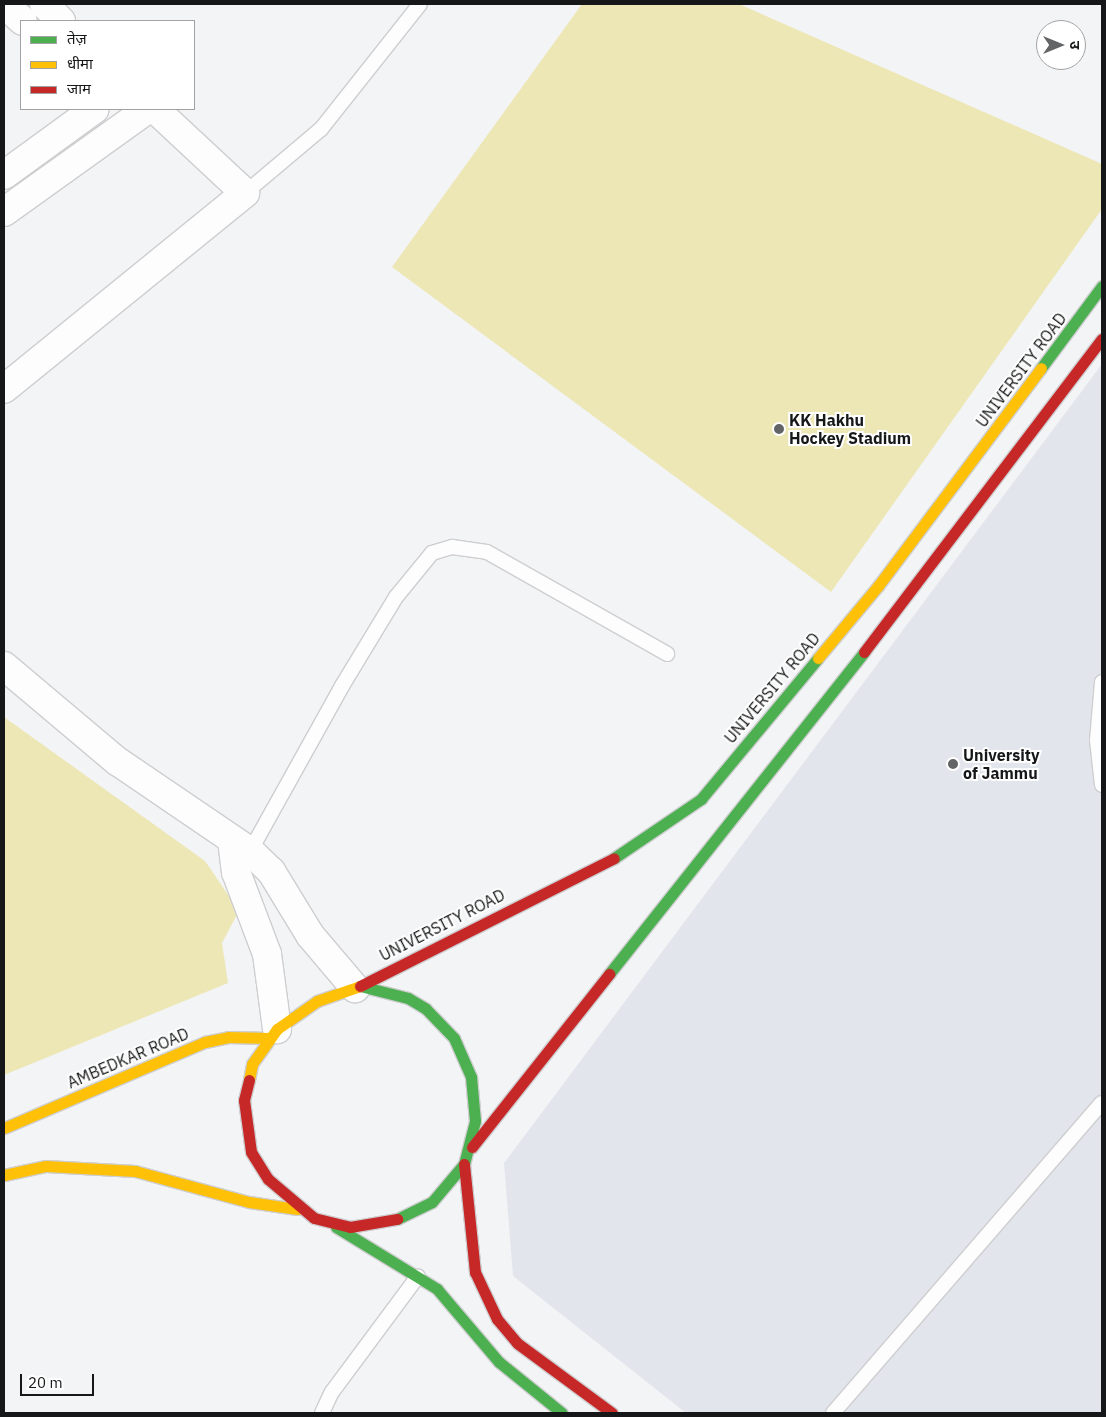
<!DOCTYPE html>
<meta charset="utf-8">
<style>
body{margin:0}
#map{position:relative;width:1106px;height:1417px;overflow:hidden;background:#f3f4f6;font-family:"IBM Plex Sans","Noto Sans Devanagari",sans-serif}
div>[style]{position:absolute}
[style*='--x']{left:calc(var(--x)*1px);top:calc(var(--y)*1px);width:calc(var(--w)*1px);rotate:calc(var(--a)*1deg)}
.built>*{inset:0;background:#e2e5ec}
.green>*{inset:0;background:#ede6b5}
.roads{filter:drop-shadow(1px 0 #ceced0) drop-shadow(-1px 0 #ceced0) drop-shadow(0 1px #ceced0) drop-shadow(0 -1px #ceced0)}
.lane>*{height:14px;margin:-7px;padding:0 7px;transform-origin:7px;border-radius:7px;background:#fdfdfe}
.street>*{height:28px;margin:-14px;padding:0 14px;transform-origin:14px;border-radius:14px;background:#fdfdfe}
.fast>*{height:11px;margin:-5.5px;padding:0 5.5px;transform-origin:5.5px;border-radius:5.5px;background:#4caf50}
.slow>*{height:11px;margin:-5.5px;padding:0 5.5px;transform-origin:5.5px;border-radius:5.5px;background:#ffc107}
.jam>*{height:11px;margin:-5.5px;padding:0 5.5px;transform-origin:5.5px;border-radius:5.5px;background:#c62828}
.dots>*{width:14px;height:14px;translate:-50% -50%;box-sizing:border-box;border:2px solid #fff;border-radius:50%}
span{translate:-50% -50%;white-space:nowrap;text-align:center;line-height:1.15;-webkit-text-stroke:4px #fff;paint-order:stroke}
.street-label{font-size:16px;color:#161718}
.poi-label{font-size:16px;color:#161718;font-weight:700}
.left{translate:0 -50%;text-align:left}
.frame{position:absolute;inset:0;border:5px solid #161718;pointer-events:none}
.legend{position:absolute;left:20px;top:20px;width:175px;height:90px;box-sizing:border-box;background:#fff;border:1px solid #a2a2a3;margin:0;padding:6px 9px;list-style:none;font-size:15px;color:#161718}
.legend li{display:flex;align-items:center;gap:10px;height:25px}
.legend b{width:25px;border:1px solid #a2a2a3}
.north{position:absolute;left:1036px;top:20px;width:50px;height:50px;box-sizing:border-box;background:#fff;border:1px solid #a2a2a3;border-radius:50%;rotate:90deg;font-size:14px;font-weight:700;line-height:20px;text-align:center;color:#161718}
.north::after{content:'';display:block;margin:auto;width:18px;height:22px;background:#636466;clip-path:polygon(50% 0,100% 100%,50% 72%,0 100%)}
.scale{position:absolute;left:20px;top:1374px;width:74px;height:22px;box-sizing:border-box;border:2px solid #161718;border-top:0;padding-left:6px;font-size:15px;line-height:18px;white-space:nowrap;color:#161718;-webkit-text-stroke:4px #fff;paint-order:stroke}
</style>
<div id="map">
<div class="built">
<div style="clip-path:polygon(1102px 364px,1102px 1413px,686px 1413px,513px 1276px,504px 1163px)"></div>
</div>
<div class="green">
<div style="clip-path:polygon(582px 4px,739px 4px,1102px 164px,1102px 209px,831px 592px,392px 267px)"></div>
<div style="clip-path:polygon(4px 717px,205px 861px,239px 911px,222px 943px,228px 983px,4px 1075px)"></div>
</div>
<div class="roads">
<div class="lane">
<div style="--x:245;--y:193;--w:99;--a:-40.1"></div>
<div style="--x:321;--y:129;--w:159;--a:-51.6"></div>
<div style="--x:1102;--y:682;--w:58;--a:94.9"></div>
<div style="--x:1097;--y:740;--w:45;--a:83.7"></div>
<div style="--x:248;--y:855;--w:193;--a:-60.9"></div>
<div style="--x:342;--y:686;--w:104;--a:-58.8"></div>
<div style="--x:396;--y:597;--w:57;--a:-50.7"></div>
<div style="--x:432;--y:553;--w:21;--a:-17"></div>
<div style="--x:452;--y:547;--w:35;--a:8"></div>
<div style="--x:487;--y:552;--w:207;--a:29.5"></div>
<div style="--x:322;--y:1413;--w:23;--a:-65"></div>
<div style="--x:332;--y:1392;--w:144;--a:-53.4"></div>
<div style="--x:833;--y:1413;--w:410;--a:-49.1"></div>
</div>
<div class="street">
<div style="--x:4;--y:4;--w:25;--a:42"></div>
<div style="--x:44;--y:4;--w:24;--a:45"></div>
<div style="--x:4;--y:175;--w:112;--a:-36"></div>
<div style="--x:4;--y:212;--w:177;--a:-35.6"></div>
<div style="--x:4;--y:389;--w:311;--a:-39.1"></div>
<div style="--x:245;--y:193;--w:123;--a:-137"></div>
<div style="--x:4;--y:666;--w:148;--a:40.1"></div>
<div style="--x:117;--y:761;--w:162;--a:34.2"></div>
<div style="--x:251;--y:852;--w:28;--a:44"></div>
<div style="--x:271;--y:871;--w:75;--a:58.6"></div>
<div style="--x:310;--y:935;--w:70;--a:49.7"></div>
<div style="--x:232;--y:840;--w:32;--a:83"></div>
<div style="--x:236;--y:872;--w:88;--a:69.3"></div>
<div style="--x:267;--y:954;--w:76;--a:82.4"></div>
</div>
<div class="fast">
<div style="--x:1041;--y:368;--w:102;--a:-53.4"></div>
<div style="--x:614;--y:858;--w:105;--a:-34.1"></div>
<div style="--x:701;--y:799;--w:183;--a:-50.3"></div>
<div style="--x:609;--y:974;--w:411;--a:-51.6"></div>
<div style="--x:360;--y:986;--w:49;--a:14"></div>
<div style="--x:408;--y:998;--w:21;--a:31"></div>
<div style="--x:426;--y:1009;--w:40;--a:46"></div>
<div style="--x:454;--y:1038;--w:43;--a:66.4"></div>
<div style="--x:471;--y:1077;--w:44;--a:84.8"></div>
<div style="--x:475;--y:1121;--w:44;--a:104.3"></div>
<div style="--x:464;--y:1164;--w:50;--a:130.1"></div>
<div style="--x:432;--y:1202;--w:39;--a:154"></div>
<div style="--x:336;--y:1227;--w:119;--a:31.5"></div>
<div style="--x:437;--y:1289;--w:96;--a:49.7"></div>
<div style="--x:499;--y:1362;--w:81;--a:39"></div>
</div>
<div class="slow">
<div style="--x:818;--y:658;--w:94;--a:-50.2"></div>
<div style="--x:878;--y:586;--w:272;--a:-53.2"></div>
<div style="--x:249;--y:1080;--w:16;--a:-79"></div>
<div style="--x:252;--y:1064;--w:43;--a:-54.5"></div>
<div style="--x:277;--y:1029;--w:49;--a:-35"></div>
<div style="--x:317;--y:1001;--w:46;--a:-19.2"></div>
<div style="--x:4;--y:1128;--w:219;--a:-23.2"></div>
<div style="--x:205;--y:1042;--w:24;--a:-12"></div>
<div style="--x:228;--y:1037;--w:41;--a:1.4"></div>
<div style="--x:4;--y:1175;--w:43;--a:-12.1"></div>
<div style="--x:46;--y:1166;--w:89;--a:3.2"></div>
<div style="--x:135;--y:1171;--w:118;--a:15.2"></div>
<div style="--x:249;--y:1202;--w:49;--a:8.3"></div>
</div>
<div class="jam">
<div style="--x:864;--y:652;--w:393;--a:-52.8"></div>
<div style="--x:360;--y:986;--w:284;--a:-26.7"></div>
<div style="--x:249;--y:1080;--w:21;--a:104"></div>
<div style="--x:244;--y:1100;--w:52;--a:82.3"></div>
<div style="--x:251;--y:1152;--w:32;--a:58"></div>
<div style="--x:268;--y:1179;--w:60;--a:40.3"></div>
<div style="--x:314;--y:1218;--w:37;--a:14"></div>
<div style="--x:350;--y:1227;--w:48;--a:-9.7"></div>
<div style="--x:472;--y:1147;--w:221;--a:-51.6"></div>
<div style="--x:464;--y:1164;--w:109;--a:84.2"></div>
<div style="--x:475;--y:1272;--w:52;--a:64.9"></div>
<div style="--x:497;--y:1319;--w:31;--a:50"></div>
<div style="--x:517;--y:1343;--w:118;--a:36.4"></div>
</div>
</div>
<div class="dots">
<div style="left:779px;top:429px;background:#636466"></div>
<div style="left:953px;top:764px;background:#636466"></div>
</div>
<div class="street-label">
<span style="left:1021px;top:370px;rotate:-53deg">UNIVERSITY ROAD</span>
<span style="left:772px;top:688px;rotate:-50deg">UNIVERSITY ROAD</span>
<span style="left:442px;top:925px;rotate:-27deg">UNIVERSITY ROAD</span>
<span style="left:128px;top:1058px;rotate:-23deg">AMBEDKAR ROAD</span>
</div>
<div class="poi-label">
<span class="left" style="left:789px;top:429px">KK Hakhu<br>Hockey Stadium</span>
<span class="left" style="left:963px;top:764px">University<br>of Jammu</span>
</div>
<div class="frame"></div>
<ul class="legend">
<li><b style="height:6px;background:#4caf50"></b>तेज़</li>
<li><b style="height:6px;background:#ffc107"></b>धीमा</li>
<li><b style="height:6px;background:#c62828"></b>जाम</li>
</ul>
<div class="north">उ</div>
<div class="scale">20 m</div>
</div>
